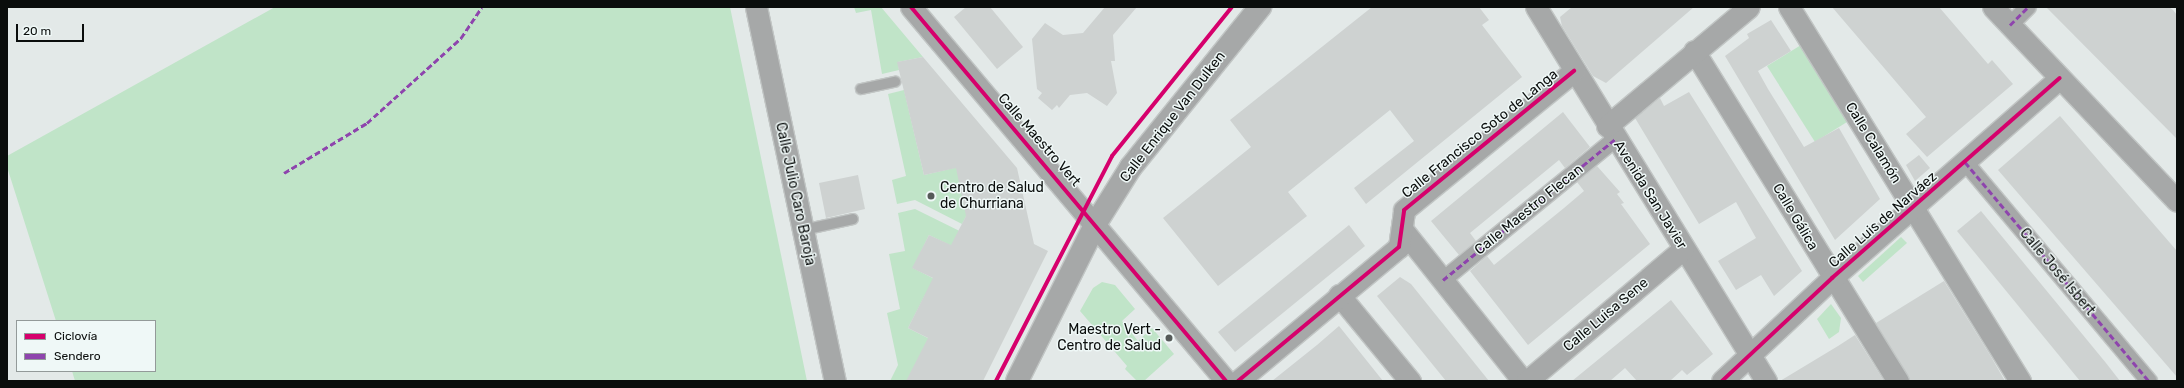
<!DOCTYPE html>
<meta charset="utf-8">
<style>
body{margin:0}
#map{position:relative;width:2184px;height:388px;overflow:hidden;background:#e3e9e8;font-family:Rubik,sans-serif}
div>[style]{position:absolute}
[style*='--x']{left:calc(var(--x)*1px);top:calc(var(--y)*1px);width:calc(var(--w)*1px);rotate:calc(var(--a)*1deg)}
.green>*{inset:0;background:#c0e4c8}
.building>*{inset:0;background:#ced2d1}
.roads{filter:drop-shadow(1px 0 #c1c5c4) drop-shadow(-1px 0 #c1c5c4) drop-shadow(0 1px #c1c5c4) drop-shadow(0 -1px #c1c5c4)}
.service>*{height:10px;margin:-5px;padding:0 5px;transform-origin:5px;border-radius:5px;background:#a6a8a8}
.pedestrian>*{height:16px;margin:-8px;padding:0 8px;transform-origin:8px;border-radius:8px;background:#a6a8a8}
.minor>*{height:21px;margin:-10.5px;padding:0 10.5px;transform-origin:10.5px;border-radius:10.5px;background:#a6a8a8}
.tertiary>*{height:22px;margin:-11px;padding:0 11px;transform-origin:11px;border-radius:11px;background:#a6a8a8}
.quiet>*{height:3px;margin-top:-1.5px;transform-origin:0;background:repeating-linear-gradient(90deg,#8e44ad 0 6px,transparent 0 9px)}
.cycleway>*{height:4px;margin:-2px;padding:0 2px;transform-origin:2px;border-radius:2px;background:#d6006c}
.dots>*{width:11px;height:11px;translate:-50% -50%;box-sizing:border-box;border:2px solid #eff8f7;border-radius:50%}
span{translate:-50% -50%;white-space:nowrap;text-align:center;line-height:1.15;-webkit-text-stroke:3px #eff8f7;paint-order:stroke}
.street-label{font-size:14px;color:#0a0d0c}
.poi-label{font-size:14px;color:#0a0d0c}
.left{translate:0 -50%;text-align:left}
.right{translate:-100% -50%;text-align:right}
.frame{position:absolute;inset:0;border:8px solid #0a0d0c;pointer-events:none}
.legend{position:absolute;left:16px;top:320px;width:140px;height:52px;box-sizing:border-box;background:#eff8f7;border:1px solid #939a99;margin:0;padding:5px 7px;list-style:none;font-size:12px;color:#0a0d0c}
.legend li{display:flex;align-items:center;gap:8px;height:20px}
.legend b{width:20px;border:1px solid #939a99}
.scale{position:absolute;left:16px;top:24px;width:68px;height:18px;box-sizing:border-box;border:2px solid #0a0d0c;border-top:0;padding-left:5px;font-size:12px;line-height:14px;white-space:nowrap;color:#0a0d0c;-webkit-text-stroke:3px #eff8f7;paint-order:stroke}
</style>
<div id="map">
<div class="green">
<div style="clip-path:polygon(275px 7px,730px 7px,807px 381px,75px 381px,72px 371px,155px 371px,155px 321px,56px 321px,7px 167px,7px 156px)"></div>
<div style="clip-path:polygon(854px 7px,881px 7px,923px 57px,898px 62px,899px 70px,882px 74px,871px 10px,856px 13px)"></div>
<div style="clip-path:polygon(1801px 45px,1847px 122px,1815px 142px,1767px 66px)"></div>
<div style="clip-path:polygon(904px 90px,924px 175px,971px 164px,972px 205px,962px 224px,915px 200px,897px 204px,892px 180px,906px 176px,888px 94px)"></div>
<div style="clip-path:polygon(915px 209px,992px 247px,985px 262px,929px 235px,913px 268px,991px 308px,925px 295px,908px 328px,967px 358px,906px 381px,890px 381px,898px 365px,887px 313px,900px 309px,889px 254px,905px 251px,898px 213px)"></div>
<div style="clip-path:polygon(1901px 237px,1907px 243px,1863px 282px,1858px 276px)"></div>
<div style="clip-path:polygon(1102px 282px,1115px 285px,1135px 309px,1122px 321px,1138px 341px,1152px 328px,1174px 354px,1144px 381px,1137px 381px,1125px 369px,1127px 366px,1080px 311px,1093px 288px)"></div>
<div style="clip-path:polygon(1831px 304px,1841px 318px,1839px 332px,1829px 339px,1817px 319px)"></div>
</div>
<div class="building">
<div style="clip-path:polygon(966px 7px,990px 7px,1023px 47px,997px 69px,954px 17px)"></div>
<div style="clip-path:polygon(1105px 7px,1137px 7px,1113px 35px,1115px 61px,1111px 61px,1117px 93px,1107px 106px,1087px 93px,1070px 95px,1059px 108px,1057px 105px,1052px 110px,1038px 98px,1042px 93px,1037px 89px,1032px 39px,1045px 23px,1063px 35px,1083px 33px)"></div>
<div style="clip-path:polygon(1372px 7px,1479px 7px,1489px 20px,1482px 25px,1522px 77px,1366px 204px,1354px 188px,1414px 141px,1390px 110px,1288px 192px,1307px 216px,1218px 286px,1163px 218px,1251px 147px,1230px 120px)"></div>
<div style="clip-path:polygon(1572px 7px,1694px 7px,1606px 83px,1593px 76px,1562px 26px,1560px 17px)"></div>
<div style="clip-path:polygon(1832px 7px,1939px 7px,1988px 64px,1992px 60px,2013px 84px,1927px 157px,1906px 134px,1926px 117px)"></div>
<div style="clip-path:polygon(2046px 7px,2169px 7px,2173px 10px,2177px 15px,2177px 139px)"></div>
<div style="clip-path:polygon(1771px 20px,1791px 51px,1758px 71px,1768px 89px,1804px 147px,1839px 128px,1880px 199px,1835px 240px,1725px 56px,1749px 38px,1747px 34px)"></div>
<div style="clip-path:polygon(923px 57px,1017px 168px,1034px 244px,1048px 251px,983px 381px,906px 381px,928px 338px,908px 328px,933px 278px,912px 268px,929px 235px,951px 245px,966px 216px,956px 168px,924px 175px,897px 62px)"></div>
<div style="clip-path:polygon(1689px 92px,1802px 271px,1774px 296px,1761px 275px,1736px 290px,1718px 261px,1756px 238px,1736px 202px,1699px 224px,1635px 118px,1660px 98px,1664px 106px)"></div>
<div style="clip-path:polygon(1563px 112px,1590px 147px,1565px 168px,1559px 160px,1470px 233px,1476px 241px,1459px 255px,1431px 221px)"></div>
<div style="clip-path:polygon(2060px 116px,2177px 251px,2177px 377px,1998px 170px)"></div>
<div style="clip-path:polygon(1919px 155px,1930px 168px,1915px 181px,1906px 165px)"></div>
<div style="clip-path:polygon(1597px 166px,1620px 192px,1617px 194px,1624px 203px,1621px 204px,1650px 244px,1528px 345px,1470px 271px,1487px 256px,1494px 265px,1564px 208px,1584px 191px,1577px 182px)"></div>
<div style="clip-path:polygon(858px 175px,865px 209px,826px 218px,819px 183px)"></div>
<div style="clip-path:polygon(1981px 211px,2106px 363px,2120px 381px,2080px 381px,1957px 231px)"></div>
<div style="clip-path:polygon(1349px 225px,1365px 246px,1235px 352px,1218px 332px)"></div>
<div style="clip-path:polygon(1400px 277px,1411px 284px,1489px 381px,1446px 381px,1377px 296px)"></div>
<div style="clip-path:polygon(1944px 281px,1990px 355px,2005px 381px,1910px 381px,1876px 323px)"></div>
<div style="clip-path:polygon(1671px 300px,1713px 354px,1687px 375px,1682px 370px,1670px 381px,1637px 381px,1625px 368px,1610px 381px,1572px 381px)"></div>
<div style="clip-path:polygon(1339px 326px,1383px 381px,1272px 381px,1317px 345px)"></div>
<div style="clip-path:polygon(1855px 335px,1884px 381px,1780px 381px,1838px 346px)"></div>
</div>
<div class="roads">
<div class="service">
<div style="--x:861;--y:89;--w:35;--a:-12"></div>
<div style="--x:803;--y:230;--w:51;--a:-12.4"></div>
</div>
<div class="pedestrian">
<div style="--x:2010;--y:25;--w:25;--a:-45"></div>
<div style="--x:1965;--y:162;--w:286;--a:50"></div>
<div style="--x:1443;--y:280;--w:222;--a:-39.3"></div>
</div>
<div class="minor">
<div style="--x:756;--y:7;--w:382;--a:78.1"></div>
<div style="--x:911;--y:7;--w:489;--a:49.9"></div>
<div style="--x:1536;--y:7;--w:439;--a:58.4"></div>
<div style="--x:1789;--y:7;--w:440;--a:58.3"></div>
<div style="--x:1993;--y:7;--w:267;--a:46.5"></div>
<div style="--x:1694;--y:51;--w:388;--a:58.3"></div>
<div style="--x:1607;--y:126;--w:185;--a:-40"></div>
<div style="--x:1402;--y:229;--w:194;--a:51.5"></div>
<div style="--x:1339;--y:295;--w:112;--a:50.5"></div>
<div style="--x:1238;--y:381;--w:209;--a:-39.8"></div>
<div style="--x:1399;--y:247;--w:37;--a:-82"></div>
<div style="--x:1404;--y:210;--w:220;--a:-39.3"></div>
<div style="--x:1527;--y:381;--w:204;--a:-40.2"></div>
<div style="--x:1722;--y:381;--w:151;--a:-43.1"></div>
<div style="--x:1832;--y:278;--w:303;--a:-41.3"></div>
</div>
<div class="tertiary">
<div style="--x:1017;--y:381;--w:177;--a:-63.4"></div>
<div style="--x:1096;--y:223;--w:66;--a:-58"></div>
<div style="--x:1131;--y:167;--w:206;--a:-51.1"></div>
</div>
</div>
<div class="quiet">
<div style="--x:2010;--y:25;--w:25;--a:-45"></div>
<div style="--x:1965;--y:162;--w:286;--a:50"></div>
<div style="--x:284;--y:173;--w:97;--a:-31.1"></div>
<div style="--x:367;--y:123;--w:127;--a:-42.1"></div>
<div style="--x:461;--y:38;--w:37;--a:-56"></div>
<div style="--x:1443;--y:280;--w:222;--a:-39.3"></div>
</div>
<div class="cycleway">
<div style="--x:911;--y:7;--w:489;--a:49.9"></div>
<div style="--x:996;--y:381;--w:253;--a:-62.7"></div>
<div style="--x:1112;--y:156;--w:191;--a:-51.2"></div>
<div style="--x:1238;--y:381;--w:209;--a:-39.8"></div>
<div style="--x:1399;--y:247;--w:37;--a:-82"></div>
<div style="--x:1404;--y:210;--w:220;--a:-39.3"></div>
<div style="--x:1722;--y:381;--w:151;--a:-43.1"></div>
<div style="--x:1832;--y:278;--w:303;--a:-41.3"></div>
</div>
<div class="dots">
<div style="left:931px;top:196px;background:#565a59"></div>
<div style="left:1169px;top:338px;background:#565a59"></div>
</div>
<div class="street-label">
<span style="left:1173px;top:117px;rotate:-52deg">Calle Enrique Van Dulken</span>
<span style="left:1480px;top:134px;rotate:-39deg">Calle Francisco Soto de Langa</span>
<span style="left:1039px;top:140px;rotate:49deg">Calle Maestro Vert</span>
<span style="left:1873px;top:143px;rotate:58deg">Calle Calamón</span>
<span style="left:795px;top:194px;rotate:78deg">Calle Julio Caro Baroja</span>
<span style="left:1650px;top:195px;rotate:58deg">Avenida San Javier</span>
<span style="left:1529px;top:210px;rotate:-39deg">Calle Maestro Flecan</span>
<span style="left:1795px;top:217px;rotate:59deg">Calle Gálica</span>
<span style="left:1883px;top:220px;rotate:-41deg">Calle Luis de Narváez</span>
<span style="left:2057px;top:272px;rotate:50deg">Calle José Isbert</span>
<span style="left:1606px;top:315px;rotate:-40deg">Calle Luisa Sene</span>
</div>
<div class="poi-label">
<span class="left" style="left:940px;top:196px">Centro de Salud<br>de Churriana</span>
<span class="right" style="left:1161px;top:338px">Maestro Vert -<br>Centro de Salud</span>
</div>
<div class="frame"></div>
<ul class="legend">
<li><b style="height:5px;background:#d6006c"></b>Ciclovía</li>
<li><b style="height:5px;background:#8e44ad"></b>Sendero</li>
</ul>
<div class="scale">20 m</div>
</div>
